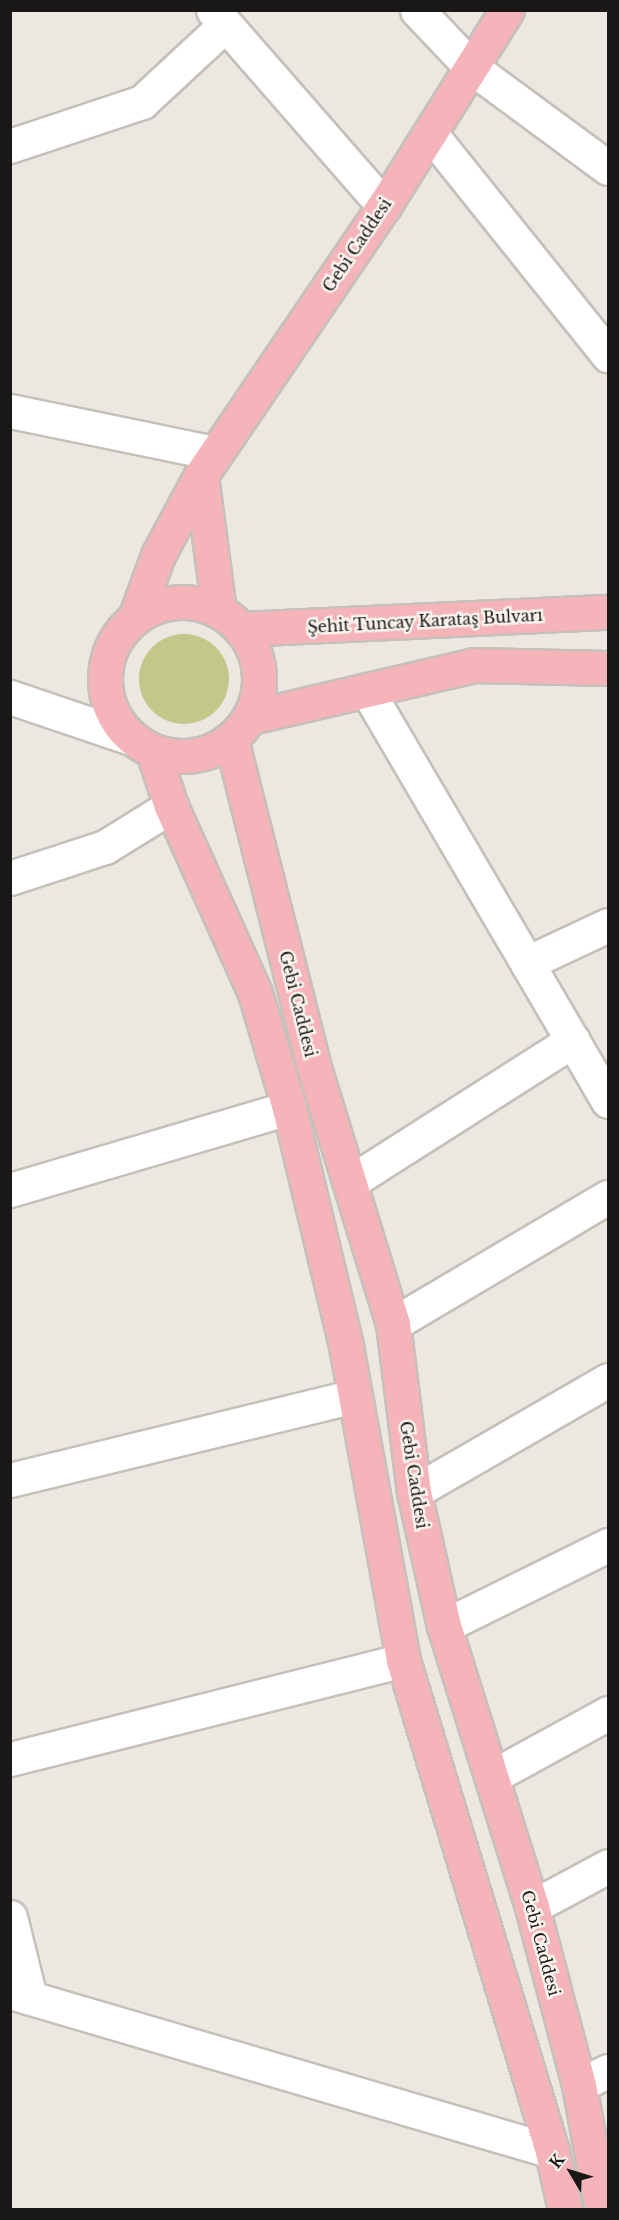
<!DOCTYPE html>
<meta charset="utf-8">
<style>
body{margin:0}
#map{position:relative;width:619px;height:2220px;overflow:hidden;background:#ece7e1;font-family:"Libre Baskerville",serif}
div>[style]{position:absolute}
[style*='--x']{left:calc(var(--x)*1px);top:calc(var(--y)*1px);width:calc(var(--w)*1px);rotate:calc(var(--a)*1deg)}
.green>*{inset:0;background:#c3c78a}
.round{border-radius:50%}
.roads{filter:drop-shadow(2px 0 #c5c0ba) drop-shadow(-2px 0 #c5c0ba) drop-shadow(0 2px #c5c0ba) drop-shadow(0 -2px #c5c0ba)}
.minor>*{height:33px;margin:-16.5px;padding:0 16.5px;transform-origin:16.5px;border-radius:16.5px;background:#fff}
.major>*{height:33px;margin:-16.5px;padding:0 16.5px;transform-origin:16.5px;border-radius:16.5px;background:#f4b4b9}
.major>.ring{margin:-16.5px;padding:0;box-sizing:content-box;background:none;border:33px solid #f4b4b9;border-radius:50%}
span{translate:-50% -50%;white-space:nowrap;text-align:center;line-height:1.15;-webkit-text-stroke:5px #f9f4ee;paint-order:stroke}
.street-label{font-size:16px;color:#1a1816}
.frame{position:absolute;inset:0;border:12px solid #1a1816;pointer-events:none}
.north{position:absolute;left:541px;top:2142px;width:60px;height:60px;-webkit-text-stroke:4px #f9f4ee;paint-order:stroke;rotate:308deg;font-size:16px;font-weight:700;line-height:24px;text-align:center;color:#1a1816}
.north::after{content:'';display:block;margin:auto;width:21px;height:27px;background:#1a1816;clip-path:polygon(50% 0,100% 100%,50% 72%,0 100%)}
</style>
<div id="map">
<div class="green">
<div class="round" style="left:139px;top:634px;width:90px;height:90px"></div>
</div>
<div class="roads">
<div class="minor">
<div style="--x:213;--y:10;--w:260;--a:48.9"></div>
<div style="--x:417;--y:10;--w:79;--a:46.5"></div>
<div style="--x:471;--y:67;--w:170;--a:36.4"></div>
<div style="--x:430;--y:133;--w:285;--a:51.3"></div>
<div style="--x:10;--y:146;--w:139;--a:-18.4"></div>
<div style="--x:142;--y:102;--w:113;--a:-42.9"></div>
<div style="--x:10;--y:411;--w:209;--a:11.6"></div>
<div style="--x:368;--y:692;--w:474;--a:59.6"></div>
<div style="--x:10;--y:697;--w:128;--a:18.7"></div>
<div style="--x:10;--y:878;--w:100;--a:-18.1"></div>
<div style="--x:105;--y:847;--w:78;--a:-31.8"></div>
<div style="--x:527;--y:963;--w:89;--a:-25.1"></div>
<div style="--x:352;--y:1181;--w:262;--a:-32.5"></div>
<div style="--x:10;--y:1190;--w:291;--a:-16.4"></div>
<div style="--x:393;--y:1324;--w:250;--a:-30.6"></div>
<div style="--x:10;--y:1480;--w:354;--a:-13.7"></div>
<div style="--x:414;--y:1492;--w:224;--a:-30"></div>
<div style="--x:444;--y:1626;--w:183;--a:-26.3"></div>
<div style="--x:10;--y:1759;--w:405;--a:-14.1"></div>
<div style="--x:493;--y:1776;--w:131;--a:-28.7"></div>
<div style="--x:532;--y:1907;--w:86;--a:-28.3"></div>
<div style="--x:10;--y:1917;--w:83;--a:76.1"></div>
<div style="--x:10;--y:1992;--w:565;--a:16.35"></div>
<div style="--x:579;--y:2085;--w:32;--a:-26"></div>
</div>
<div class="major">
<div style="--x:201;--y:475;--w:137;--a:82.5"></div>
<div class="ring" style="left:105px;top:602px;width:121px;height:121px"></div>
<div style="--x:135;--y:618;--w:67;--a:-69.9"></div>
<div style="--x:158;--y:555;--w:91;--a:-61.7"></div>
<div style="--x:201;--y:475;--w:325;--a:-55.8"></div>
<div style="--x:384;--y:206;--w:231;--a:-57.9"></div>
<div style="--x:241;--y:629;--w:367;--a:-2.7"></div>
<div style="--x:251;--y:717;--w:229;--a:-13.1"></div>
<div style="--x:474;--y:665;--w:134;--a:1.3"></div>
<div style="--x:231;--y:739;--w:335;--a:75.8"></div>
<div style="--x:313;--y:1064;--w:272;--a:72.9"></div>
<div style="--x:393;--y:1324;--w:169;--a:82.9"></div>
<div style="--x:414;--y:1492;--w:137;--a:77.4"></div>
<div style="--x:444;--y:1626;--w:294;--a:72.6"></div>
<div style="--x:532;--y:1907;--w:184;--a:75.2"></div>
<div style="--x:579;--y:2085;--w:127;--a:79.6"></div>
<div style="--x:153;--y:751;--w:58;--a:71.9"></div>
<div style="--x:171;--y:806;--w:205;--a:65.8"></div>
<div style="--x:255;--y:993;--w:120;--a:73.5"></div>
<div style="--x:289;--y:1108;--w:245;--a:76.5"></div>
<div style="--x:346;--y:1346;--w:319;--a:79.7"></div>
<div style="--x:403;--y:1660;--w:513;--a:73.12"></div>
<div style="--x:552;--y:2151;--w:60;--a:77.6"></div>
</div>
</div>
<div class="street-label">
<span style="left:357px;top:245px;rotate:-56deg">Gebi Caddesi</span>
<span style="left:425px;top:621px;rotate:-3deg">Şehit Tuncay Karataş Bulvarı</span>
<span style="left:298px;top:1004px;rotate:76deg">Gebi Caddesi</span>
<span style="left:414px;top:1475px;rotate:81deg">Gebi Caddesi</span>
<span style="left:541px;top:1943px;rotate:75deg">Gebi Caddesi</span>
</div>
<div class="frame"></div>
<div class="north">K</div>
</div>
